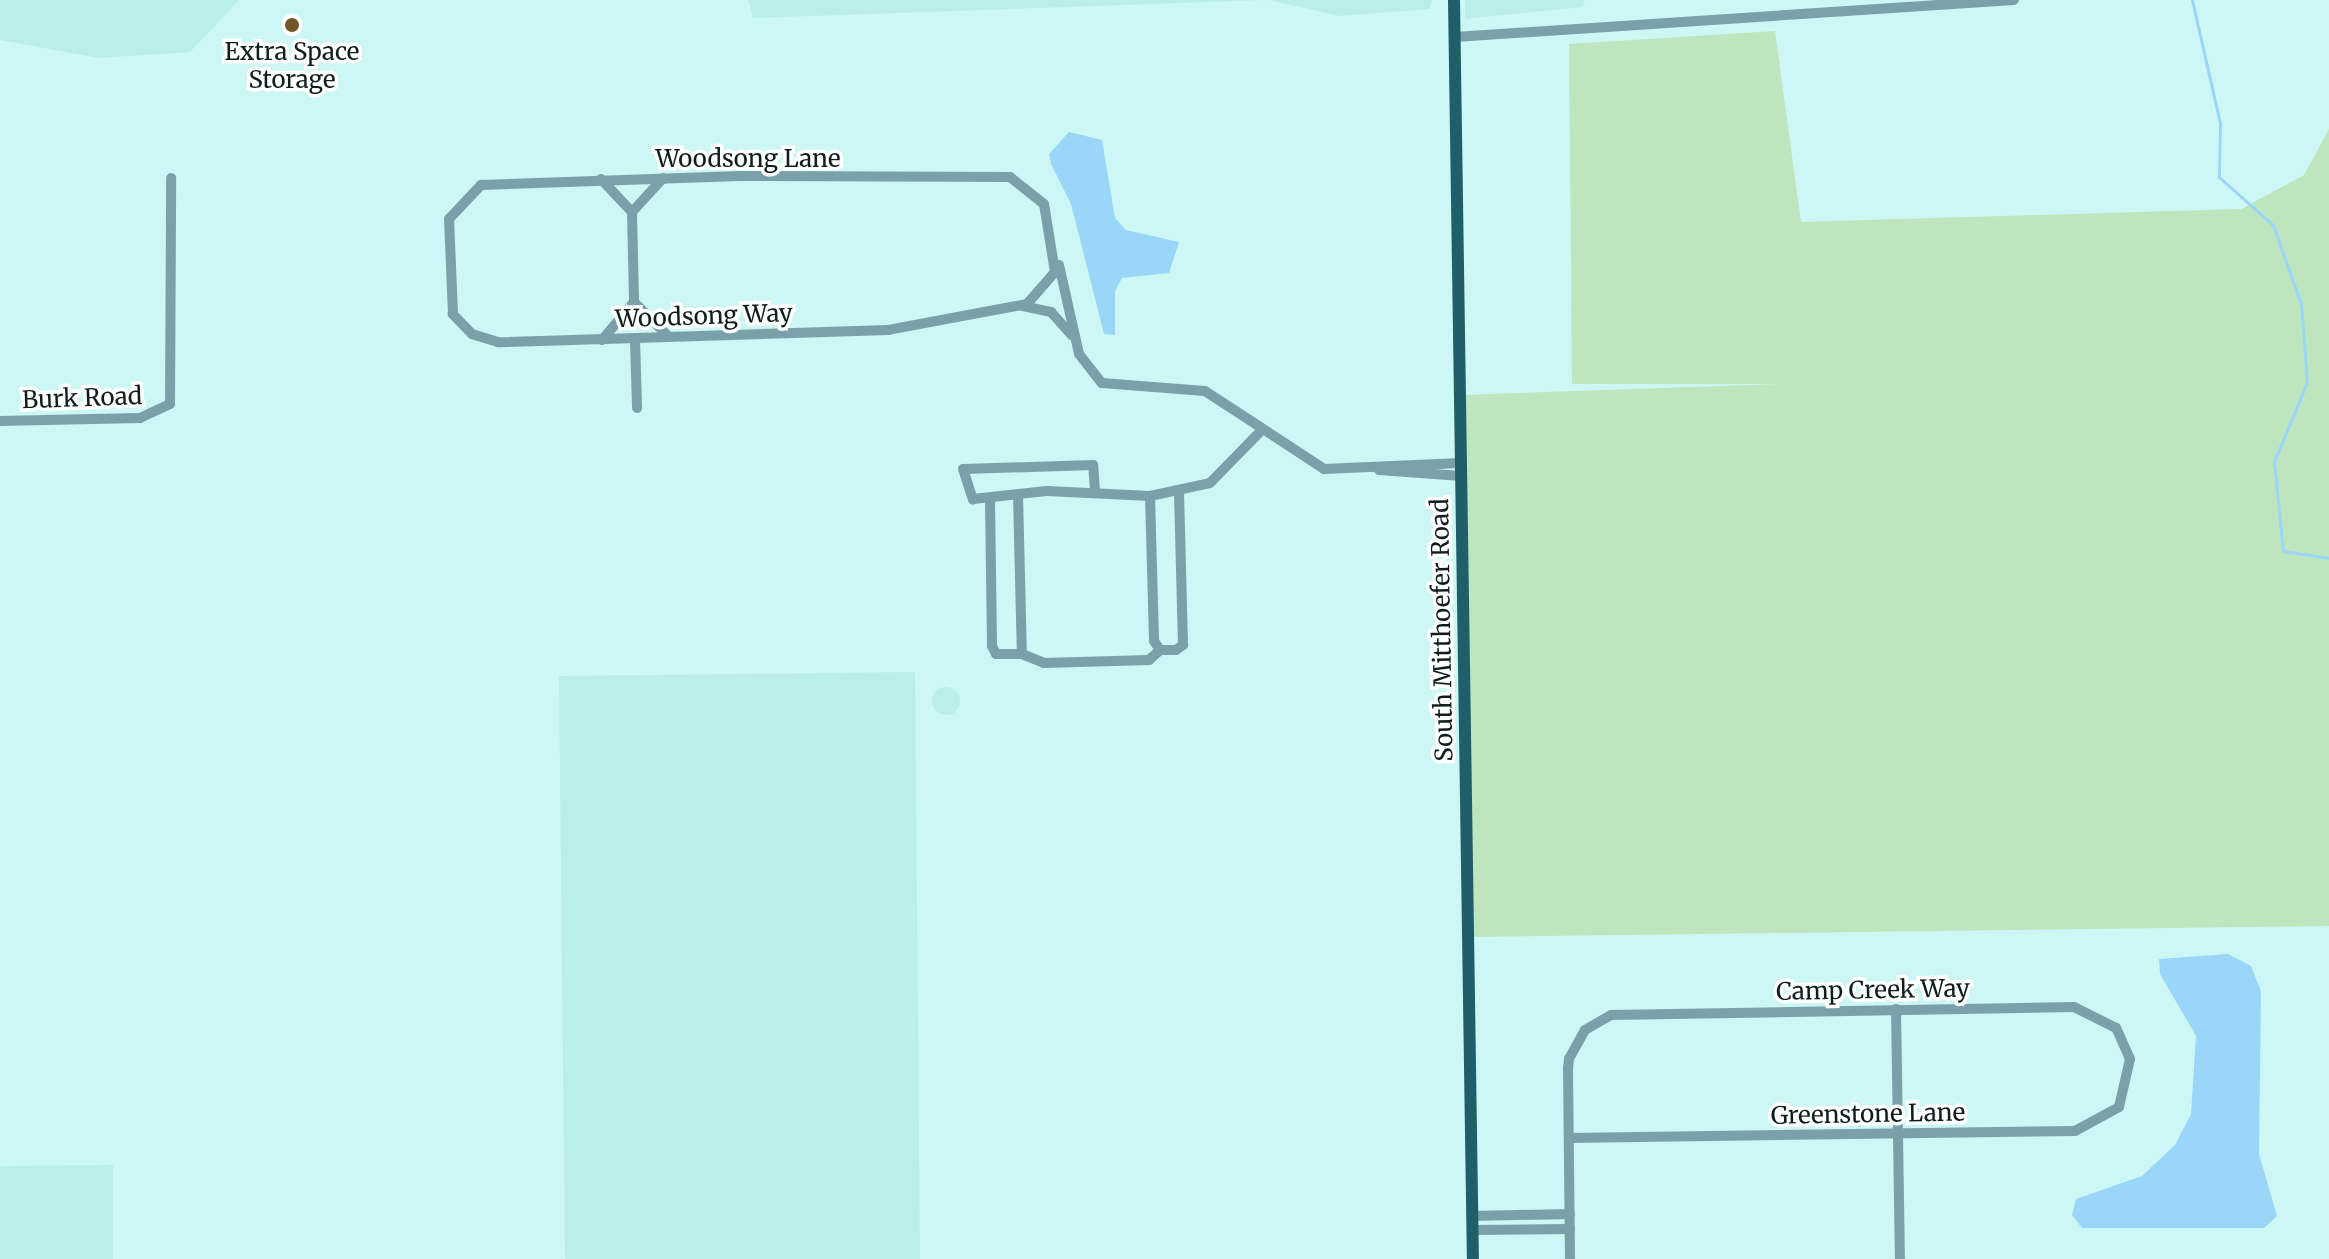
<!DOCTYPE html>
<style>
body{margin:0}
#map{position:relative;width:2329px;height:1259px;overflow:hidden;background:#cdf7f4;font-family:Merriweather,serif}
div>[style]{position:absolute}
[style*='--x']{left:calc(var(--x)*1px);top:calc(var(--y)*1px);width:calc(var(--w)*1px);rotate:calc(var(--a)*1deg)}
.built>*{inset:0;background:#baeeea}
.round{border-radius:50%}
.green>*{inset:0;background:#bee6be}
.water>*{inset:0;background:#9ad6f8}
.stream>*{height:3px;margin:-1.5px;padding:0 1.5px;transform-origin:1.5px;border-radius:1.5px;background:#9ad6f8}
.minor>*{height:10px;margin:-5px;padding:0 5px;transform-origin:5px;border-radius:5px;background:#7aa1a9}
.major>*{height:12px;margin:-6px;padding:0 6px;transform-origin:6px;border-radius:6px;background:#1e5f6a}
.dots>*{width:22px;height:22px;translate:-50% -50%;box-sizing:border-box;border:4px solid #fff;border-radius:50%}
span{translate:-50% -50%;white-space:nowrap;text-align:center;line-height:1.15;-webkit-text-stroke:7px #fff;paint-order:stroke}
.poi-label{font-size:24px;color:#0e1e1d}
.street-label{font-size:24px;color:#0e1e1d}
</style>
<div id="map">
<div class="built">
<div style="clip-path:polygon(0 0,239px 0,190px 52px,99px 58px,0 40px)"></div>
<div style="clip-path:polygon(748px 0,1264px 0,753px 18px)"></div>
<div style="clip-path:polygon(1269px 0,1432px 0,1430px 9px,1340px 16px)"></div>
<div style="clip-path:polygon(1465px 0,1585px 0,1582px 7px,1465px 19px)"></div>
<div style="clip-path:polygon(915px 672px,920px 1259px,565px 1259px,559px 676px)"></div>
<div class="round" style="left:932px;top:687px;width:28px;height:28px"></div>
<div style="clip-path:polygon(113px 1165px,113px 1259px,0 1259px,0 1166px)"></div>
</div>
<div class="green">
<div style="clip-path:polygon(1775px 31px,1801px 222px,2241px 209px,2304px 175px,2329px 129px,2329px 926px,1468px 937px,1461px 395px,1781px 384px,1572px 384px,1569px 44px)"></div>
</div>
<div class="water">
<div style="clip-path:polygon(1069px 132px,1102px 140px,1115px 218px,1126px 230px,1179px 242px,1169px 273px,1122px 278px,1115px 291px,1115px 335px,1104px 334px,1071px 204px,1051px 164px,1049px 154px)"></div>
<div style="clip-path:polygon(2228px 954px,2251px 966px,2261px 991px,2259px 1154px,2277px 1216px,2264px 1228px,2082px 1228px,2072px 1215px,2076px 1199px,2142px 1176px,2175px 1145px,2191px 1114px,2196px 1036px,2160px 974px,2159px 959px)"></div>
</div>
<div class="stream">
<div style="--x:2192;--y:0;--w:126;--a:77.2"></div>
<div style="--x:2220;--y:123;--w:54;--a:91.1"></div>
<div style="--x:2219;--y:177;--w:72;--a:41.6"></div>
<div style="--x:2273;--y:225;--w:84;--a:70.5"></div>
<div style="--x:2301;--y:304;--w:78;--a:85.6"></div>
<div style="--x:2307;--y:382;--w:87;--a:112.4"></div>
<div style="--x:2274;--y:462;--w:89;--a:84.2"></div>
<div style="--x:2283;--y:551;--w:47;--a:8.7"></div>
</div>
<div class="minor">
<div style="--x:1455;--y:37;--w:560;--a:-3.79"></div>
<div style="--x:740;--y:176;--w:270;--a:0.2"></div>
<div style="--x:1010;--y:177;--w:43;--a:38.5"></div>
<div style="--x:1044;--y:204;--w:69;--a:80.8"></div>
<div style="--x:1055;--y:272;--w:43;--a:131.2"></div>
<div style="--x:1027;--y:304;--w:141;--a:169.4"></div>
<div style="--x:888;--y:330;--w:390;--a:178.2"></div>
<div style="--x:498;--y:342;--w:27;--a:-163"></div>
<div style="--x:472;--y:334;--w:28;--a:-134"></div>
<div style="--x:453;--y:314;--w:95;--a:-92.4"></div>
<div style="--x:449;--y:219;--w:47;--a:-46.7"></div>
<div style="--x:481;--y:185;--w:259;--a:-2"></div>
<div style="--x:601;--y:179;--w:45;--a:46.8"></div>
<div style="--x:632;--y:212;--w:90;--a:88.7"></div>
<div style="--x:632;--y:212;--w:46;--a:-47.6"></div>
<div style="--x:1059;--y:265;--w:91;--a:77.3"></div>
<div style="--x:1079;--y:354;--w:37;--a:52"></div>
<div style="--x:1102;--y:383;--w:103;--a:4.4"></div>
<div style="--x:1205;--y:391;--w:142;--a:33.2"></div>
<div style="--x:1324;--y:469;--w:137;--a:-2.5"></div>
<div style="--x:634;--y:302;--w:48;--a:45"></div>
<div style="--x:1023;--y:306;--w:29;--a:12"></div>
<div style="--x:1051;--y:312;--w:31;--a:48"></div>
<div style="--x:635;--y:339;--w:69;--a:88.3"></div>
<div style="--x:602;--y:340;--w:50;--a:-49.9"></div>
<div style="--x:0;--y:421;--w:140;--a:-1.2"></div>
<div style="--x:140;--y:418;--w:33;--a:-25"></div>
<div style="--x:170;--y:404;--w:226;--a:-89.7"></div>
<div style="--x:1379;--y:470;--w:83;--a:4.1"></div>
<div style="--x:1095;--y:491;--w:26;--a:-94"></div>
<div style="--x:1093;--y:465;--w:130;--a:178.2"></div>
<div style="--x:963;--y:469;--w:32;--a:72"></div>
<div style="--x:973;--y:499;--w:74;--a:-6.2"></div>
<div style="--x:1047;--y:491;--w:103;--a:2.8"></div>
<div style="--x:1150;--y:496;--w:61;--a:-12.2"></div>
<div style="--x:1210;--y:483;--w:73;--a:-45.6"></div>
<div style="--x:1018;--y:495;--w:159;--a:88.6"></div>
<div style="--x:1022;--y:654;--w:24;--a:22"></div>
<div style="--x:1044;--y:663;--w:105;--a:-1.6"></div>
<div style="--x:1149;--y:660;--w:15;--a:-42"></div>
<div style="--x:1150;--y:496;--w:145;--a:88.4"></div>
<div style="--x:1154;--y:641;--w:11;--a:56"></div>
<div style="--x:1160;--y:650;--w:16;--a:0"></div>
<div style="--x:1176;--y:650;--w:9;--a:-36"></div>
<div style="--x:1183;--y:645;--w:152;--a:-91.5"></div>
<div style="--x:990;--y:500;--w:146;--a:89.2"></div>
<div style="--x:992;--y:646;--w:9;--a:63"></div>
<div style="--x:996;--y:654;--w:26;--a:0"></div>
<div style="--x:1896;--y:1009;--w:250;--a:89.1"></div>
<div style="--x:1569;--y:1138;--w:506;--a:-0.79"></div>
<div style="--x:2075;--y:1131;--w:50;--a:-28.6"></div>
<div style="--x:2119;--y:1107;--w:49;--a:-77.1"></div>
<div style="--x:2130;--y:1059;--w:34;--a:-114"></div>
<div style="--x:2116;--y:1028;--w:47;--a:-153.4"></div>
<div style="--x:2074;--y:1007;--w:463;--a:179"></div>
<div style="--x:1611;--y:1015;--w:30;--a:150"></div>
<div style="--x:1585;--y:1030;--w:33;--a:119"></div>
<div style="--x:1569;--y:1059;--w:9;--a:96"></div>
<div style="--x:1568;--y:1068;--w:191;--a:89.4"></div>
<div style="--x:1472;--y:1216;--w:98;--a:-1.2"></div>
<div style="--x:1472;--y:1230;--w:98;--a:-0.6"></div>
</div>
<div class="major">
<div style="--x:1454;--y:0;--w:1259;--a:89.14"></div>
</div>
<div class="dots">
<div style="left:292px;top:25px;background:#715628"></div>
</div>
<div class="poi-label">
<span style="left:292px;top:66px">Extra Space<br>Storage</span>
</div>
<div class="street-label">
<span style="left:748px;top:159px">Woodsong Lane</span>
<span style="left:704px;top:316px;rotate:-2deg">Woodsong Way</span>
<span style="left:82px;top:398px;rotate:-2deg">Burk Road</span>
<span style="left:1442px;top:630px;rotate:-91deg">South Mitthoefer Road</span>
<span style="left:1873px;top:990px;rotate:-1deg">Camp Creek Way</span>
<span style="left:1868px;top:1114px;rotate:-1deg">Greenstone Lane</span>
</div>
</div>
